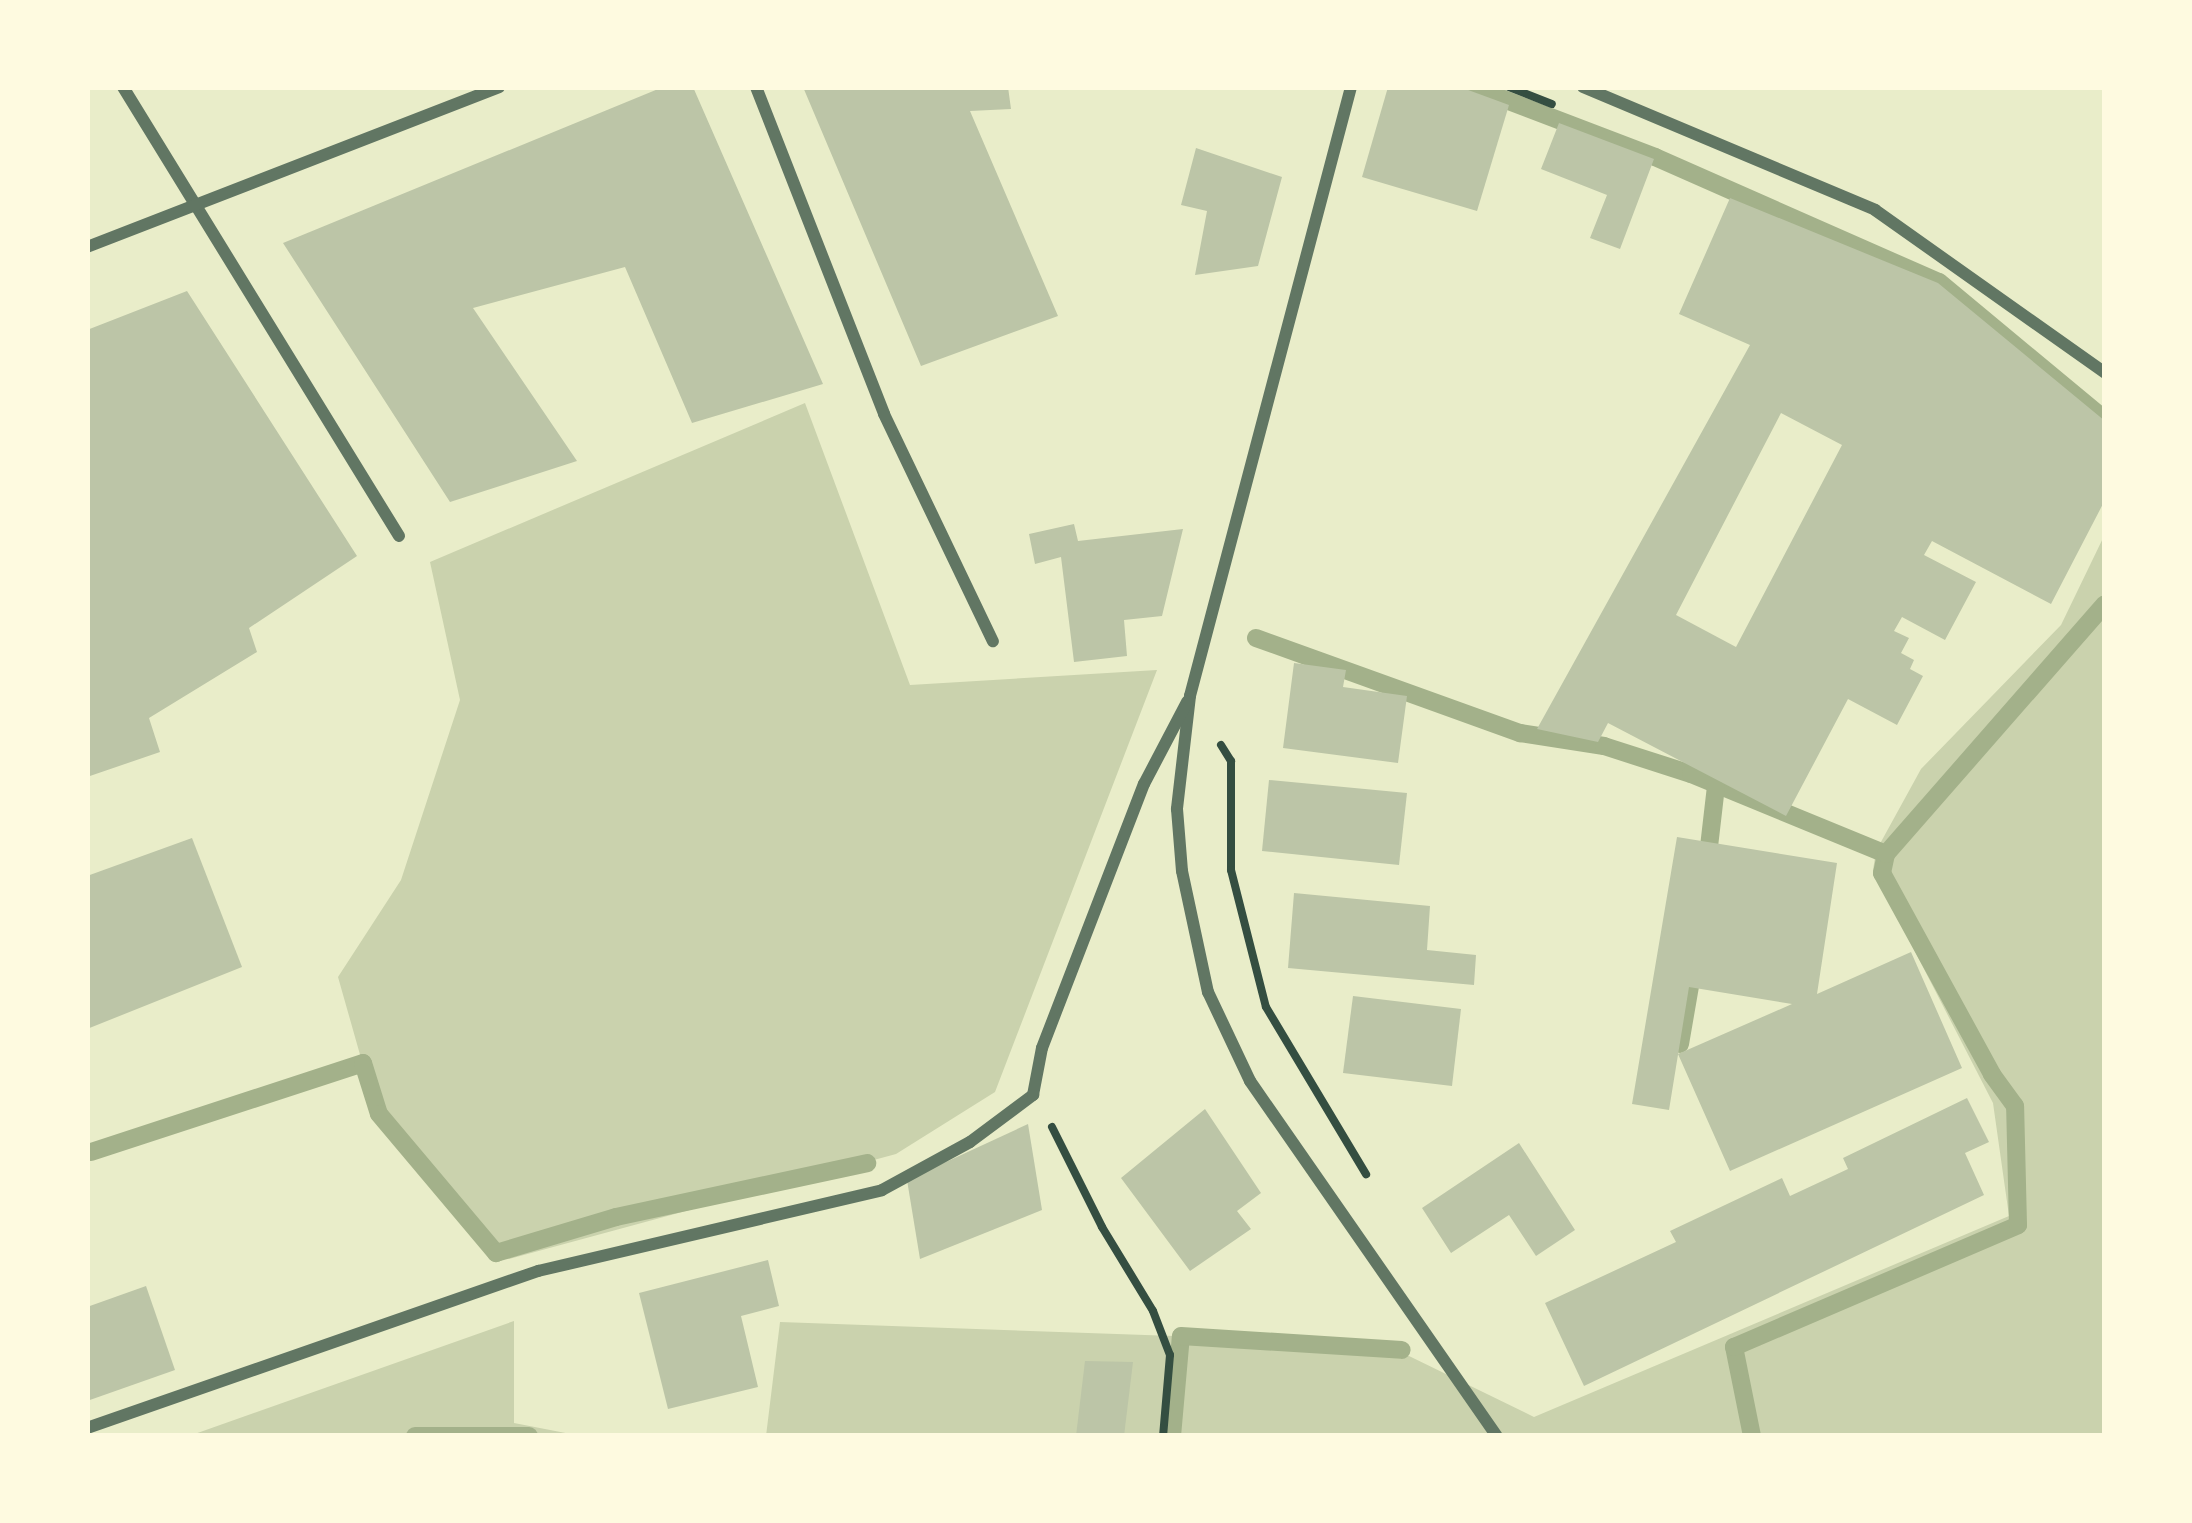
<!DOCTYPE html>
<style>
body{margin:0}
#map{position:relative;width:2192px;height:1523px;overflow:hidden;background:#e9edc9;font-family:"Roboto Condensed",sans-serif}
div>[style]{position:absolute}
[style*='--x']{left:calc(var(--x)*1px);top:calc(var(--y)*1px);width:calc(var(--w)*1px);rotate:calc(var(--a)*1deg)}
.green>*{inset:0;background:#cad2ad}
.stream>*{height:18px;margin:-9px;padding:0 9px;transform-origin:9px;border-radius:9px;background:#a3b18a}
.building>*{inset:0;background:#bcc5a7}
.path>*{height:8px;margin:-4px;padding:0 4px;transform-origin:4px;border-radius:4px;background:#344e41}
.minor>*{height:12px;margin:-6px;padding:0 6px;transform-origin:6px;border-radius:6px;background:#617663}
span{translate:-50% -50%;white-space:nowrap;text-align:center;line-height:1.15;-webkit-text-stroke:9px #fefae0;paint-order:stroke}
.frame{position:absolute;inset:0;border:90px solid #fefae0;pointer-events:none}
</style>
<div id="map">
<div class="green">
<div style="clip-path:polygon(805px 403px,910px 685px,1157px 670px,995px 1092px,896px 1154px,509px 1259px,374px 1104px,338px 977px,401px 880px,460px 700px,430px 562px)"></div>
<div style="clip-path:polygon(2105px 534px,2105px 1436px,766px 1436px,780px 1322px,1174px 1336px,1409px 1356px,1534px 1417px,2009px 1216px,1993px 1103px,1873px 870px,1876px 851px,1921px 769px,2061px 625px)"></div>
<div style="clip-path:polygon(514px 1321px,514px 1423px,581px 1436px,189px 1436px)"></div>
</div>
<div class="stream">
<div style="--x:1472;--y:87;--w:196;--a:20.9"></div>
<div style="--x:1655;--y:157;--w:310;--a:23.8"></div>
<div style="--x:1939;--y:282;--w:216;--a:39.7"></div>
<div style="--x:1256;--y:638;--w:281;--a:19.8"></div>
<div style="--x:1520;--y:733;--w:85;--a:8.8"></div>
<div style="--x:1604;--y:746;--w:91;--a:17.8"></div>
<div style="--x:1691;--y:774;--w:211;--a:22.3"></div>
<div style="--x:1707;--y:864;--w:79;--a:-83.4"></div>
<div style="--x:1680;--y:1044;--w:82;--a:-80.2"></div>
<div style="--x:91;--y:1152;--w:286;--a:-18.1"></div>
<div style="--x:363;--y:1063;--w:53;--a:72.6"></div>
<div style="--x:379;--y:1114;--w:182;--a:49.9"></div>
<div style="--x:496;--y:1253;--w:125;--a:-16.7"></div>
<div style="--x:616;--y:1217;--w:257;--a:-12.1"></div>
<div style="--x:415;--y:1436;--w:114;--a:0"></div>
<div style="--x:1172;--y:1436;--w:100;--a:-84.9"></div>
<div style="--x:1181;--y:1336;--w:221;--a:3.6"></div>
<div style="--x:1752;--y:1436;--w:91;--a:-101.4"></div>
<div style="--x:1734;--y:1347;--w:309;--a:-23.2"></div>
<div style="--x:2018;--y:1225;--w:119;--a:-91.4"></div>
<div style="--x:2015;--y:1106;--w:39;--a:-126"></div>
<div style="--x:1992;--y:1074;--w:229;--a:-118.7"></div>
<div style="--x:1882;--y:873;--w:19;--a:-78"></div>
<div style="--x:1886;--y:854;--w:332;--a:-48.8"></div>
</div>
<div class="building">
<div style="clip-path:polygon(663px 87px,693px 87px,823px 384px,692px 423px,625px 267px,473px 308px,577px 461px,450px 502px,283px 243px)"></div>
<div style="clip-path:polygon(803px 87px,1008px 87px,1011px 109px,970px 111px,1058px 316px,921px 366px)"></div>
<div style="clip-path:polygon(1388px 87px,1460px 87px,1509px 105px,1477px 211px,1362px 177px)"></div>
<div style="clip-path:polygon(1559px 123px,1654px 159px,1620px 249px,1590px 238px,1607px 195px,1541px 169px)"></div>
<div style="clip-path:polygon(1196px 148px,1282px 177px,1258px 266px,1195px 275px,1207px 211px,1181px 205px)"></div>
<div style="clip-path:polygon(evenodd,1730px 198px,1938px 283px,2105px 421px,2105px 500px,2051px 604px,1932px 541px,1924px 555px,1976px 582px,1945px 640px,1902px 617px,1894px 631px,1909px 638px,1901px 653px,1914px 660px,1910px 669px,1923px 676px,1897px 725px,1848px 699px,1786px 816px,1608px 723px,1598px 742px,1537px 729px,1750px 345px,1679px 314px,1730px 198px,1781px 413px,1842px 445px,1736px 647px,1676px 615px,1781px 413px)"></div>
<div style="clip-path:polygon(187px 291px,357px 556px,249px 628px,257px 652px,149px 718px,160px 752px,87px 777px,87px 330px)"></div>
<div style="clip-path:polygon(1074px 524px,1078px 541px,1183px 529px,1162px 616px,1124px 620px,1127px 656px,1074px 662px,1061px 557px,1035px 564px,1029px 534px)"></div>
<div style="clip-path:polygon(1294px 663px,1346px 670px,1343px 687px,1407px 696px,1398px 763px,1283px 748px)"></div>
<div style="clip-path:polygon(1269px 780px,1407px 793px,1399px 865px,1262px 851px)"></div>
<div style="clip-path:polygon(1677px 837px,1837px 863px,1817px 994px,1911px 952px,1962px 1068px,1730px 1171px,1678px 1054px,1792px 1004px,1689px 987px,1669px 1110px,1632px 1104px)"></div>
<div style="clip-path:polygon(192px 838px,242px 967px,87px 1029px,87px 876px)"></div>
<div style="clip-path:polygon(1294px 893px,1430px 906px,1427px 950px,1476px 955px,1474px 985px,1288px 968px)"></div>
<div style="clip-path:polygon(1353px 996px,1461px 1009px,1452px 1086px,1343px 1073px)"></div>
<div style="clip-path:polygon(1967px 1098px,1989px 1142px,1965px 1153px,1984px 1195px,1584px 1386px,1545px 1303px,1676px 1242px,1670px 1231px,1782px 1178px,1790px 1196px,1848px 1169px,1843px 1158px)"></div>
<div style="clip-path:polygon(1205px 1109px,1261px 1193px,1237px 1211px,1251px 1229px,1190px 1271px,1121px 1178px)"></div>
<div style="clip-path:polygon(1028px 1124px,1042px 1210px,920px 1259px,907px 1180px)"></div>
<div style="clip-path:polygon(1519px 1143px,1575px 1230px,1536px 1256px,1509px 1215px,1451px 1253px,1422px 1208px)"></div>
<div style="clip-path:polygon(768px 1260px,779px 1306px,741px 1316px,758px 1387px,668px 1409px,639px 1293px)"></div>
<div style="clip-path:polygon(146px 1286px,175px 1370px,87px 1401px,87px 1307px)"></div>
<div style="clip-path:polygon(1085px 1361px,1133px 1362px,1124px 1436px,1076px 1436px)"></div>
</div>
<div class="path">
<div style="--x:1509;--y:87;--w:46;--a:21.6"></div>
<div style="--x:1221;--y:745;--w:19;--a:58"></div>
<div style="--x:1231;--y:761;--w:109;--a:90"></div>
<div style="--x:1231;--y:870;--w:141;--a:75.7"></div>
<div style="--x:1266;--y:1007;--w:195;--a:59.1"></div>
<div style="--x:1052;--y:1127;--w:112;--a:63.4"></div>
<div style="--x:1102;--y:1227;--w:98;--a:58.7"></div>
<div style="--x:1153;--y:1311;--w:47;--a:68.9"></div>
<div style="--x:1170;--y:1355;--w:81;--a:94.9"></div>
</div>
<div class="minor">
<div style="--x:123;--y:87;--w:527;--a:58.42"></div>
<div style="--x:756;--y:87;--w:351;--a:68.6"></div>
<div style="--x:884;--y:414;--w:252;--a:64.4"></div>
<div style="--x:1351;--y:87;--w:630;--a:104.81"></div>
<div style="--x:1190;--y:696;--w:114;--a:96.6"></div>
<div style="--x:1177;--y:809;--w:62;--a:85.4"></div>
<div style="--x:1182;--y:871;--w:124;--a:77.9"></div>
<div style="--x:1208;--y:992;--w:98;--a:64.7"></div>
<div style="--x:1250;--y:1081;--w:432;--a:55.2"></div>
<div style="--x:1583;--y:87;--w:317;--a:22.8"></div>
<div style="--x:1875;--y:210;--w:282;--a:35.3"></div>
<div style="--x:87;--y:247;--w:442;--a:-21.2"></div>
<div style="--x:87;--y:1428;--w:478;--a:-19.2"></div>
<div style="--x:538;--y:1271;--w:353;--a:-13.2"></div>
<div style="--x:882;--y:1190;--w:100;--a:-28.6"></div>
<div style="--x:970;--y:1142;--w:79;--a:-36.7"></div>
<div style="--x:1033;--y:1095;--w:48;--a:-79.2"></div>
<div style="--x:1042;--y:1048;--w:283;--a:-68.9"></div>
<div style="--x:1144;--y:784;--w:93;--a:-62.3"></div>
</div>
<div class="frame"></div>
</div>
